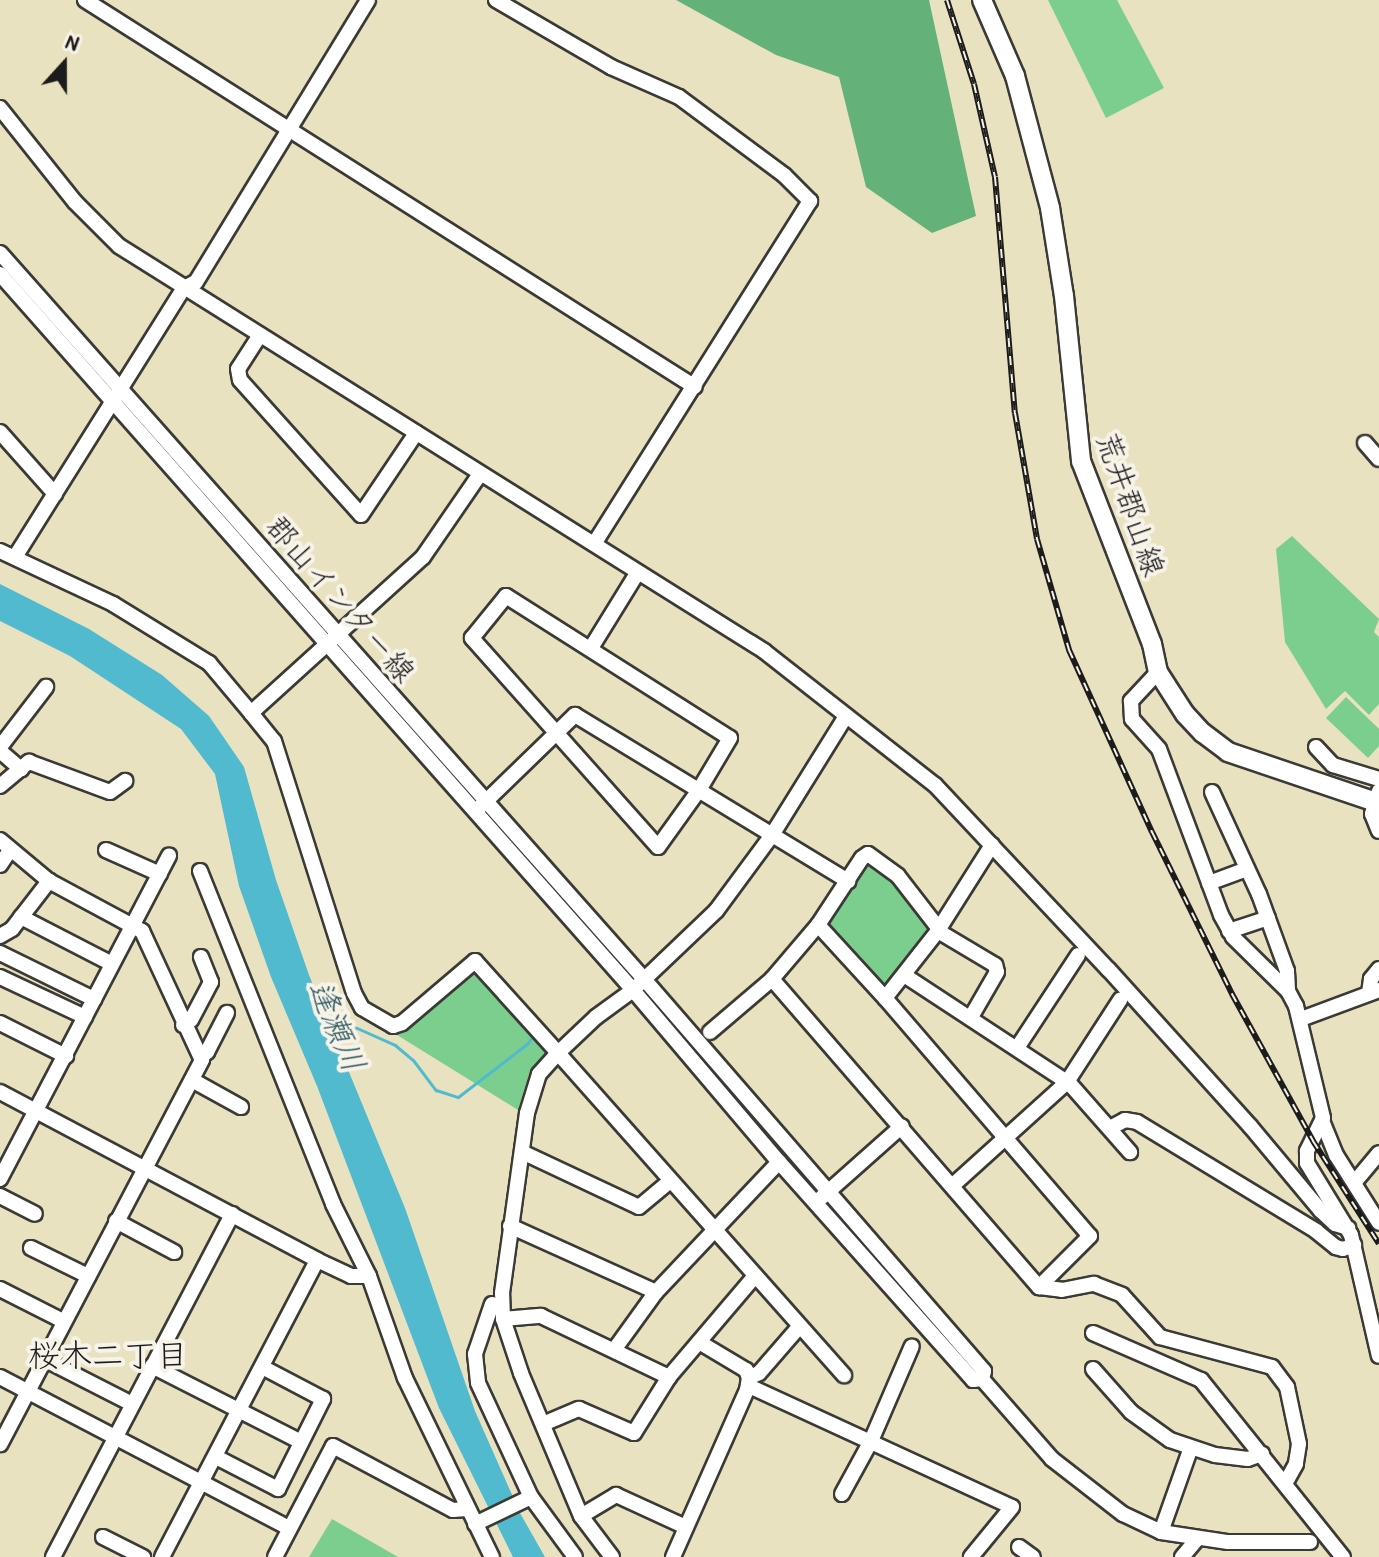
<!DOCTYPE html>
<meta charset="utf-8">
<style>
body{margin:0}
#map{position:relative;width:1379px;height:1557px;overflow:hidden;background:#e9e2c0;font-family:"Patrick Hand","Klee One",sans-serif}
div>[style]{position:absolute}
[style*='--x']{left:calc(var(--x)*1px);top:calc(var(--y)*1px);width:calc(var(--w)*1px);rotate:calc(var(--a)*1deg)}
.green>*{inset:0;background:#7cce8f}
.forest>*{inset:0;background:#65b17a}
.water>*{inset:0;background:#51bace}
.stream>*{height:3px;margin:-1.5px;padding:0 1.5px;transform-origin:1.5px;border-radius:1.5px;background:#51bace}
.roads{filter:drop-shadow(2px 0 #3b3a35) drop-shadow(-2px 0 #3b3a35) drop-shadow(0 2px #3b3a35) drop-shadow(0 -2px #3b3a35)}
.minor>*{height:14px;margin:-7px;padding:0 7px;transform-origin:7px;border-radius:7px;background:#fff}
.major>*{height:18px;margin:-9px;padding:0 9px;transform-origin:9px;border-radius:9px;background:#fff}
.rail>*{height:6px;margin-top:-3px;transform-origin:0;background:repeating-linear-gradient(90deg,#f7f3e8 0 9px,#1c1c1c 0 18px);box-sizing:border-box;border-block:2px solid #1c1c1c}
span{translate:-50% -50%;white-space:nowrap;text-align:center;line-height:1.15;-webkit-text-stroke:8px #f7f3e8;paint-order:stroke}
.street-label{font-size:30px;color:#1c1c1c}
.water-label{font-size:32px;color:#315b63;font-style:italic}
.neighbourhood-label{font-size:32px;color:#1c1c1c}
.north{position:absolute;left:24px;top:24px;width:80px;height:80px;-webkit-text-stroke:6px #f7f3e8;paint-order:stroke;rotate:21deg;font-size:22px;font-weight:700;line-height:32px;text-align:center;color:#1c1c1c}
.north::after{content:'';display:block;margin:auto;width:28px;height:36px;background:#1c1c1c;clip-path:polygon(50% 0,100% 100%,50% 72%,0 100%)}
</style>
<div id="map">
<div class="green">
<div style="clip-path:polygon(1048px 0,1117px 0,1164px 88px,1106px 118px)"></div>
<div style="clip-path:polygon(1292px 536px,1379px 619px,1374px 632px,1379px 637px,1379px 704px,1369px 715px,1345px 691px,1326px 709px,1285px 642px,1276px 549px)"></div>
<div style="clip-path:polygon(1346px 697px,1379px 729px,1379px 746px,1368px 758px,1326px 718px)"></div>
<div style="clip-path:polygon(865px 861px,895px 880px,929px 927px,929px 932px,886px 988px,880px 989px,827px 929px,827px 923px)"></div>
<div style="clip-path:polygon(475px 966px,549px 1049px,529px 1074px,518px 1110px,397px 1035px)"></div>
<div style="clip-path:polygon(332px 1519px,398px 1557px,309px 1557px)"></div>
</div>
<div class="forest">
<div style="clip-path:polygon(676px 0,929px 0,976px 216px,932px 233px,866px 187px,839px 77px,776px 55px)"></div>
</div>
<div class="water">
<div style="clip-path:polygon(0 584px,89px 629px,162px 675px,209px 716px,244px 767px,276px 880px,309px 975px,405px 1208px,475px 1411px,520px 1513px,545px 1557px,513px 1557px,439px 1408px,317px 1086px,271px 977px,239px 886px,215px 774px,181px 729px,70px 656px,0 621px)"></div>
</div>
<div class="stream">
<div style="--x:328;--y:1023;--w:29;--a:10"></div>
<div style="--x:357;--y:1028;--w:42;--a:24.1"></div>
<div style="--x:395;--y:1045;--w:23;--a:40"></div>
<div style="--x:413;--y:1060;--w:38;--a:53"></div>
<div style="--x:436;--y:1090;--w:23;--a:18"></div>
<div style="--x:458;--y:1097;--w:88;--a:-37.6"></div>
<div style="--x:528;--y:1043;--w:12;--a:-55"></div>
</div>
<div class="roads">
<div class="minor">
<div style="--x:85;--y:0;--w:722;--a:32.39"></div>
<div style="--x:496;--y:0;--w:133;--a:30.2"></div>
<div style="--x:611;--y:67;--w:74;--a:23.8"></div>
<div style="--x:679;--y:97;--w:131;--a:36.6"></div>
<div style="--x:784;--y:175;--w:37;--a:45"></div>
<div style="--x:810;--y:201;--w:405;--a:122.2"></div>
<div style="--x:0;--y:108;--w:120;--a:51.4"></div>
<div style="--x:75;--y:202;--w:62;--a:45"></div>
<div style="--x:119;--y:246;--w:762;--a:32.12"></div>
<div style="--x:764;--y:651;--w:217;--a:38.1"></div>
<div style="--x:935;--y:785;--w:254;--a:46.8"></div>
<div style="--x:1109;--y:970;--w:210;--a:47.9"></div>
<div style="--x:1250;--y:1126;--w:111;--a:50.1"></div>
<div style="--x:1321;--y:1211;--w:19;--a:43"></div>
<div style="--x:1335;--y:1224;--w:14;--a:17"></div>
<div style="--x:0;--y:253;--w:970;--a:48.43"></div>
<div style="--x:644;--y:979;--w:519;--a:49.06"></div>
<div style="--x:984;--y:1371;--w:8;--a:104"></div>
<div style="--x:0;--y:274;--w:956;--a:48.52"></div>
<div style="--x:633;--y:990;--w:226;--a:49.7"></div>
<div style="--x:779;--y:1162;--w:292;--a:48.3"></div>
<div style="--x:973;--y:1380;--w:9;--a:-6"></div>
<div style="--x:982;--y:1379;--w:106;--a:48.8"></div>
<div style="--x:1052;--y:1459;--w:90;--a:37.8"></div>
<div style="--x:1123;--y:1514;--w:42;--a:25.3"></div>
<div style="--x:1161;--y:1532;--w:68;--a:8.5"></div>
<div style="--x:1228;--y:1542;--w:82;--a:0"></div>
<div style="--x:260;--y:335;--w:40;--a:122.9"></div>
<div style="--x:238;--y:369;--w:11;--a:80"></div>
<div style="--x:240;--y:380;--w:181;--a:48.1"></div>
<div style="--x:361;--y:515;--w:99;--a:-56.1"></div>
<div style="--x:0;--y:432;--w:83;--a:48.4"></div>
<div style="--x:1365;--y:443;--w:21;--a:49"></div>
<div style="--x:0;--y:551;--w:125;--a:25.1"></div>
<div style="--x:113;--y:604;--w:113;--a:31.6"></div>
<div style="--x:209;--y:663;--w:65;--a:50"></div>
<div style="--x:251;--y:713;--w:36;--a:51"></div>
<div style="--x:274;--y:741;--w:264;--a:72.4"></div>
<div style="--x:354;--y:993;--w:17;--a:62"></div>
<div style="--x:362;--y:1008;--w:36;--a:30"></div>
<div style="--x:393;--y:1026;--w:9;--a:-18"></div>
<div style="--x:402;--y:1023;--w:96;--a:-40.3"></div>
<div style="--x:475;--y:961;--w:124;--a:47.9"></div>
<div style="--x:558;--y:1053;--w:52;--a:-43.5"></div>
<div style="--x:596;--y:1017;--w:46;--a:-36.1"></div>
<div style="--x:633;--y:990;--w:115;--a:-43.6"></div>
<div style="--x:716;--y:911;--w:94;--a:-53.6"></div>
<div style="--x:772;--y:835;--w:140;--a:-58.1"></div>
<div style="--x:15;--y:557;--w:318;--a:-57.9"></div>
<div style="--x:184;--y:288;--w:13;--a:-27"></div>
<div style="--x:196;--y:282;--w:330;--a:-58.6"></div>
<div style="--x:506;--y:596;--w:265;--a:32.4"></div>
<div style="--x:730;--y:738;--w:61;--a:120.8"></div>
<div style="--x:699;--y:790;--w:70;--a:125.7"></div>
<div style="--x:658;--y:847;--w:280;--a:-131.7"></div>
<div style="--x:472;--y:638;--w:54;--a:-51"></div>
<div style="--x:591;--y:648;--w:89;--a:-58.3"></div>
<div style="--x:1158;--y:672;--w:40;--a:133"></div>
<div style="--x:1131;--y:701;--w:18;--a:87"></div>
<div style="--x:1132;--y:719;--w:40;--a:48"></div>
<div style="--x:1159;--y:749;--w:177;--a:69.5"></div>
<div style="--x:1221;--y:915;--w:25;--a:61"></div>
<div style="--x:1233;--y:937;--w:77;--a:44.5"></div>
<div style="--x:1288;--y:991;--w:17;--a:62"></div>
<div style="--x:1296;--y:1006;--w:115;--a:76.4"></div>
<div style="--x:1323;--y:1118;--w:37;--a:116"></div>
<div style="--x:1307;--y:1151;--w:12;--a:90"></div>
<div style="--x:1307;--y:1163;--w:84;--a:58.6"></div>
<div style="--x:1351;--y:1235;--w:124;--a:77"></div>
<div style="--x:251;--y:713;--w:232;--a:-42.2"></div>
<div style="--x:423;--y:557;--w:101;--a:-55.5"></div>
<div style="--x:0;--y:747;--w:76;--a:-52.5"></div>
<div style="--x:1316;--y:747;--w:25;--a:47"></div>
<div style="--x:1333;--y:765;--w:48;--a:16.9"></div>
<div style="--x:0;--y:751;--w:28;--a:41"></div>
<div style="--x:0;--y:786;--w:38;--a:-40"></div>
<div style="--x:29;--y:762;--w:86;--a:20.3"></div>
<div style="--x:110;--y:792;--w:19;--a:-36"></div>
<div style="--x:1379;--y:791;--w:24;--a:107"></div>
<div style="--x:1372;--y:814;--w:18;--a:68"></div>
<div style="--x:1212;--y:792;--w:112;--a:65.3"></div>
<div style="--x:1259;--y:894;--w:82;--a:70"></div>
<div style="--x:1287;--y:971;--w:20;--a:87"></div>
<div style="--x:481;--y:806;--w:131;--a:-44.1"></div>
<div style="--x:575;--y:715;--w:320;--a:31.3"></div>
<div style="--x:0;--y:840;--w:64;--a:39.9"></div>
<div style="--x:49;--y:881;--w:106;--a:28.3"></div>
<div style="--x:142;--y:931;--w:142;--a:65.1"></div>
<div style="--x:202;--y:1060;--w:434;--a:117.7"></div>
<div style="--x:992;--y:845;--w:103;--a:122.3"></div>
<div style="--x:937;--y:932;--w:84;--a:128.2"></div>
<div style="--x:885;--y:998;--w:314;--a:49.3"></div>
<div style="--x:1090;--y:1236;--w:72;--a:135"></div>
<div style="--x:106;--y:850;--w:59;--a:24"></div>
<div style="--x:0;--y:865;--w:18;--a:-56"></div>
<div style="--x:200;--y:871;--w:359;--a:68.2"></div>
<div style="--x:333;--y:1204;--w:80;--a:63.4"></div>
<div style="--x:369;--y:1276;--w:108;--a:70.6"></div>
<div style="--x:405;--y:1378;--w:199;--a:64.1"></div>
<div style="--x:1209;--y:883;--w:40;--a:-20.2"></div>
<div style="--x:21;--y:917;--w:102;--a:27.3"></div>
<div style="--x:818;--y:925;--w:71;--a:130.4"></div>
<div style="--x:772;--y:979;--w:408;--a:49.1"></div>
<div style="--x:1039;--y:1287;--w:23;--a:7"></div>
<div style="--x:1062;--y:1290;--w:33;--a:-11"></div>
<div style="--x:1094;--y:1284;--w:30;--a:21"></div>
<div style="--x:1122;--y:1295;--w:57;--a:47.9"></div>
<div style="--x:1160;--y:1337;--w:116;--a:15"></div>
<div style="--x:1272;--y:1367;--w:25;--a:53"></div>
<div style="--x:1287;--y:1387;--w:58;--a:78.1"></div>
<div style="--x:1299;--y:1444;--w:20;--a:99"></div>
<div style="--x:1296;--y:1464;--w:21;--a:119"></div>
<div style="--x:1229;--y:931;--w:41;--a:-18.4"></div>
<div style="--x:0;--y:936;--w:14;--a:-30"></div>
<div style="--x:12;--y:929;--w:61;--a:-52.4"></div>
<div style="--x:0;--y:953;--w:105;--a:26.1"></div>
<div style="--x:904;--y:975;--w:199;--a:33.3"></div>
<div style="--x:1070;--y:1084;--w:91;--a:48.6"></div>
<div style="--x:0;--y:977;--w:94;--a:25.2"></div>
<div style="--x:1369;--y:993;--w:14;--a:-82"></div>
<div style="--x:1371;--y:979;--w:13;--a:-51"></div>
<div style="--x:885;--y:998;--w:99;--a:-132.5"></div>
<div style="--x:818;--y:925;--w:80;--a:-56.7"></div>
<div style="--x:862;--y:858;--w:7;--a:-34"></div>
<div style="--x:868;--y:854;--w:37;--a:36"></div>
<div style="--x:898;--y:876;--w:73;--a:52.2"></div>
<div style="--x:943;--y:934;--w:61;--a:30.8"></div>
<div style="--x:995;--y:965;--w:7;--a:74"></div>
<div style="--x:997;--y:972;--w:52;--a:120"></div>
<div style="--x:1301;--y:1019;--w:83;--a:-20.4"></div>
<div style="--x:0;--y:1023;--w:74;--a:26.6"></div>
<div style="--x:183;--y:1025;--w:9;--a:-32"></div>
<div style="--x:191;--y:1020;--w:43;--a:-62.2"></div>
<div style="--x:211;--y:982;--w:27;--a:-112"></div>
<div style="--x:710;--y:1032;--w:82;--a:-40.5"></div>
<div style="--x:1017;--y:1048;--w:111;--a:-56.7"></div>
<div style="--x:201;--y:1057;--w:8;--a:-40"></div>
<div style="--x:207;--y:1052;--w:44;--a:-62.9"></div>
<div style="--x:192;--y:1080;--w:56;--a:28.9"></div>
<div style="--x:0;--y:1092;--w:359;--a:27.9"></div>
<div style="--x:317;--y:1260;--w:38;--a:25"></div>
<div style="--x:351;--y:1276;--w:18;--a:0"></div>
<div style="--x:1323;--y:1123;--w:35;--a:68"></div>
<div style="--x:1336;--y:1155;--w:80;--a:57.7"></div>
<div style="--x:1110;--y:1128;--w:17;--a:-28"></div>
<div style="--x:1125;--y:1120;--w:12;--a:9"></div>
<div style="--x:1137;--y:1122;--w:210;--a:31.3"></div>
<div style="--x:1316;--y:1231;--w:26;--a:39"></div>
<div style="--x:1336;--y:1247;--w:7;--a:16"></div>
<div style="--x:1343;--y:1249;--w:12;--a:-20"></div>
<div style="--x:522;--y:1152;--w:129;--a:25.2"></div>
<div style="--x:639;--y:1207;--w:40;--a:-40"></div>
<div style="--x:0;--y:1179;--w:365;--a:-62.4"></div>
<div style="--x:1354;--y:1183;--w:39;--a:-50"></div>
<div style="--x:952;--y:1186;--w:155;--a:-42.1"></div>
<div style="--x:1067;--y:1082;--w:98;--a:-57.1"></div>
<div style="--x:0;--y:1196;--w:39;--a:27"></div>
<div style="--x:821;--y:1198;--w:108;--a:-41.6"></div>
<div style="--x:116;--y:1221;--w:66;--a:28.1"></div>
<div style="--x:510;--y:1226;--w:160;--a:24.3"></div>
<div style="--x:31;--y:1248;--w:64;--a:26.2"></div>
<div style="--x:0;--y:1289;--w:71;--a:26.9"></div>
<div style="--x:492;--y:1304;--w:53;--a:108.8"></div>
<div style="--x:475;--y:1354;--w:29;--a:84"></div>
<div style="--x:478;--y:1383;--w:126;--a:65.1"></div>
<div style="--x:531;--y:1497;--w:74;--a:53.7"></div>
<div style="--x:503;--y:1319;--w:38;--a:-5"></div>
<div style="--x:541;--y:1316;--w:142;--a:25.5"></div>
<div style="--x:1093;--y:1333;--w:118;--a:23.5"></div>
<div style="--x:1201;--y:1380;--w:227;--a:51.3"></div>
<div style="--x:699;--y:1342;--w:55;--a:30.8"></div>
<div style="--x:746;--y:1370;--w:9;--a:69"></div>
<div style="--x:614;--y:1350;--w:72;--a:-54.1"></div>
<div style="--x:656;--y:1292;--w:179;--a:-46.6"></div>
<div style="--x:44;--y:1359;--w:99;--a:27.1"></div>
<div style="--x:152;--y:1366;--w:167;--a:27"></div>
<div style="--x:1093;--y:1369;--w:57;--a:48.5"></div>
<div style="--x:1131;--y:1412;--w:48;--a:35.7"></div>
<div style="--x:1170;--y:1440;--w:47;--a:18.4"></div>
<div style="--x:1215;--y:1455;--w:33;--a:7"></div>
<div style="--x:1248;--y:1459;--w:15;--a:-20"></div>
<div style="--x:0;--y:1377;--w:326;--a:27.6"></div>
<div style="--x:749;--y:1386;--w:289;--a:24.7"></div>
<div style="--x:1012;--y:1507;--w:65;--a:129.4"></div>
<div style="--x:543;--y:1424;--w:39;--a:-23"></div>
<div style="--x:579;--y:1409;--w:60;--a:23.6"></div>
<div style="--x:634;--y:1433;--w:66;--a:-58"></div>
<div style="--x:669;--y:1377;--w:131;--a:-49.6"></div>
<div style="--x:216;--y:1457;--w:70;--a:27.3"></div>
<div style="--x:278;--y:1489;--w:101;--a:-63.4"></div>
<div style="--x:323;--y:1399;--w:69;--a:-152.3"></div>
<div style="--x:842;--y:1494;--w:60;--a:-61.3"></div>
<div style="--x:871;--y:1441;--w:103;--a:-66.7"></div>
<div style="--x:581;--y:1516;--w:41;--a:-31"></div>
<div style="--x:616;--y:1495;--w:77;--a:24.6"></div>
<div style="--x:475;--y:1524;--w:62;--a:-25.7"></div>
<div style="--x:1161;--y:1532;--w:87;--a:-70.5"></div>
<div style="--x:103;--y:1537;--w:45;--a:26.6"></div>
<div style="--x:1019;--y:1547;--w:17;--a:36"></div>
<div style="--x:53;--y:1557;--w:387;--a:-62.4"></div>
<div style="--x:162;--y:1557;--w:335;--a:-62.4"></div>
<div style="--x:275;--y:1557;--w:125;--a:-62.4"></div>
<div style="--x:333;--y:1446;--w:136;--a:28.1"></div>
<div style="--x:453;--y:1510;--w:14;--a:-4"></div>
<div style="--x:612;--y:1557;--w:51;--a:-127.1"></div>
<div style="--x:581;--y:1516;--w:155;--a:-112.8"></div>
<div style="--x:521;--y:1373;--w:57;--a:-108.4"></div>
<div style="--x:503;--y:1319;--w:26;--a:-92"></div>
<div style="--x:502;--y:1293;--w:182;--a:-82.1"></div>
<div style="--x:527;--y:1113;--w:41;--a:-72.9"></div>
<div style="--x:539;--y:1074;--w:28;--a:-48"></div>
<div style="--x:558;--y:1053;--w:431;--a:48.4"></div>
<div style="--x:673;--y:1557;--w:183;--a:-66.1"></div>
<div style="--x:747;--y:1390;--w:12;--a:-81"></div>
<div style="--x:749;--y:1378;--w:11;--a:-27"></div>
<div style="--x:759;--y:1373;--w:61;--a:-49"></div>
<div style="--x:1182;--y:1557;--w:23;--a:-50"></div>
</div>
<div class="major">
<div style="--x:982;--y:0;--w:83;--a:66.5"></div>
<div style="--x:1015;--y:76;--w:137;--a:75.1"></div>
<div style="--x:1050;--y:208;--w:89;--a:81"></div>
<div style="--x:1064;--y:296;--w:166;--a:84.1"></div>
<div style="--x:1081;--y:461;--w:196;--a:68.8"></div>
<div style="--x:1152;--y:644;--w:29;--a:78"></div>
<div style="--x:1158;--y:672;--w:50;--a:57.3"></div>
<div style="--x:1185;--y:714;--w:26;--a:47"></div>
<div style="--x:1203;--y:733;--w:31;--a:37"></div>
<div style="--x:1228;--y:752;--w:159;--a:18.7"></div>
</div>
</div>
<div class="rail">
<div style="--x:947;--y:0;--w:88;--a:72.2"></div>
<div style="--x:974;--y:84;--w:95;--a:77.3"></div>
<div style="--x:995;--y:177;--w:237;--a:85.2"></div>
<div style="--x:1015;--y:413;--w:128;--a:80.1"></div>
<div style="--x:1037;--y:539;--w:116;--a:73.9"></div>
<div style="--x:1069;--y:650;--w:200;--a:65.5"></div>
<div style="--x:1152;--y:832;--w:181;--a:63.7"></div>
<div style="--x:1232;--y:994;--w:168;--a:61.1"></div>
<div style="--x:1313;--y:1141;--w:122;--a:57.3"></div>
</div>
<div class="street-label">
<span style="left:1131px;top:504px;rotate:71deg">荒井郡山線</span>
<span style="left:341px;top:599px;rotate:49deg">郡山インター線</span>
</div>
<div class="water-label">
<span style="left:337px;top:1026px;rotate:67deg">逢瀬川</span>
</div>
<div class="neighbourhood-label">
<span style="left:108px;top:1355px">桜木二丁目</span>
</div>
<div class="north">N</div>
</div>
